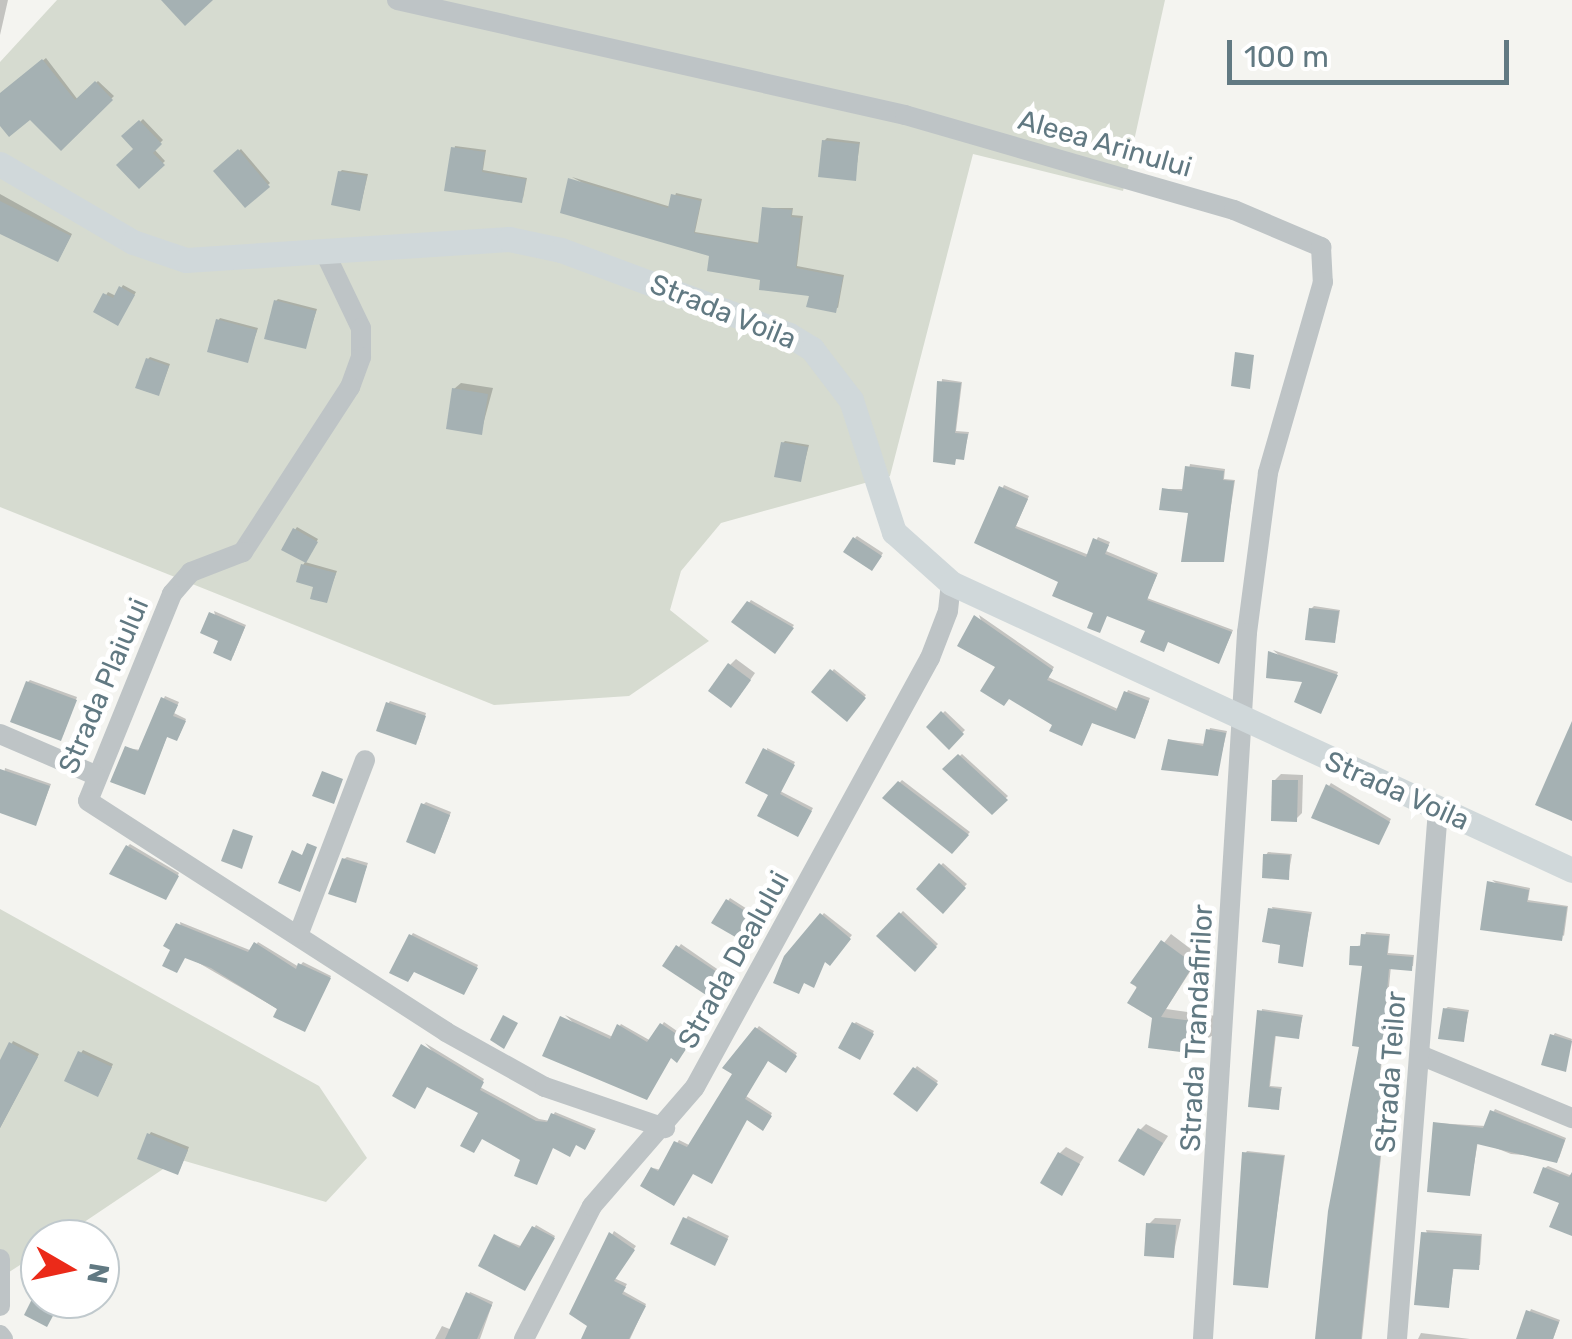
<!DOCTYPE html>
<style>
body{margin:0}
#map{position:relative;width:1572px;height:1339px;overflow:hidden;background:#f4f4f0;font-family:Rubik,sans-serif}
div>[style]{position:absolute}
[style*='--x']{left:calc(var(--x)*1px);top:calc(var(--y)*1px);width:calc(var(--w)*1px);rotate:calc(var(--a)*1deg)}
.green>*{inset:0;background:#d6dbd0}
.shadow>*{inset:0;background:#0003}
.building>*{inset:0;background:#a5b1b3}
.minor>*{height:20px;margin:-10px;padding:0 10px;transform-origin:10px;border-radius:10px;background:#bec4c6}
.major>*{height:25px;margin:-12.5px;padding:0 12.5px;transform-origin:12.5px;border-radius:12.5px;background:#d0d8da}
span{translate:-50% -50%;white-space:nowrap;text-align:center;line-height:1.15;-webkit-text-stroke:10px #fff;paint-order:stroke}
.street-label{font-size:28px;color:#617982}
.north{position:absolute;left:20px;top:1219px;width:100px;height:100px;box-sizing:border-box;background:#fff;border:2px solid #c0c9cd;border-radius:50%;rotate:99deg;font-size:28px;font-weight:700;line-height:40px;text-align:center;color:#617982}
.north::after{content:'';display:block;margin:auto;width:35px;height:45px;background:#eb2a19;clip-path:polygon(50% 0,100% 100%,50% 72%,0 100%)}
.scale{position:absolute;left:1227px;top:40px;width:282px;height:45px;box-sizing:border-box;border:5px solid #617982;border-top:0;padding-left:12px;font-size:30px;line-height:35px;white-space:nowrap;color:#617982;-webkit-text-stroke:8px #fff;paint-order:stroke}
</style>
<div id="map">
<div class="green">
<div style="clip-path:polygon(57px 0,1165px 0,1123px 191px,973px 154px,890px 476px,721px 523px,681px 571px,670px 610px,709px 641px,629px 696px,494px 705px,0 507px,0 62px)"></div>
<div style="clip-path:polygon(0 909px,319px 1086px,367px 1158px,326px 1202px,178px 1159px,59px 1239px,40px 1239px,40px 1252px,0 1278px)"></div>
</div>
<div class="shadow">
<div style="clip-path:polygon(0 0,8px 0,0 35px)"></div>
<div style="clip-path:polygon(46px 58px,78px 100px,98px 81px,114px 96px,61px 148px,30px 117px,0 122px,0 95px)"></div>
<div style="clip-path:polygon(143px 119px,163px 140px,154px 149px,165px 161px,139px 186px,136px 149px,125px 137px)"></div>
<div style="clip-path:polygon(827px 138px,860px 142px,855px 178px,824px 141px)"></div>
<div style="clip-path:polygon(455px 146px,486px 150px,483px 170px,527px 178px,523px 198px,447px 189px)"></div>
<div style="clip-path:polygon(241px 149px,270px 183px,246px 205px,216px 171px)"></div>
<div style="clip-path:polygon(342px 170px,368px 174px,360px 208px,340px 172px)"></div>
<div style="clip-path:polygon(572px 177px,671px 207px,676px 193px,702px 199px,695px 232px,761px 243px,765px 208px,793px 208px,792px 215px,803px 216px,797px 266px,844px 275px,838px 308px,712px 255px)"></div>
<div style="clip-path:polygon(0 194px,72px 234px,60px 257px,0 231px)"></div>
<div style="clip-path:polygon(123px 285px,136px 292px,120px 320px,96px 311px,108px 292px,116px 296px)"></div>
<div style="clip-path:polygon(278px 299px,317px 309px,305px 346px,276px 301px)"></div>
<div style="clip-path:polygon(220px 318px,258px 328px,247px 360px,218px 321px)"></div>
<div style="clip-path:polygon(150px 357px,170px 364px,160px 391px,148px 359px)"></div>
<div style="clip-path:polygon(942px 379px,962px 382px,956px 431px,969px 432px,963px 457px,936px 460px)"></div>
<div style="clip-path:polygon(461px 383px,493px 388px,481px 432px,454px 389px)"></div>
<div style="clip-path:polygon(785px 441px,809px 445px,800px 480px,783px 443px)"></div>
<div style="clip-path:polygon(1190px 464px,1225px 469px,1224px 479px,1235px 480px,1223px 559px,1191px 511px,1164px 489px,1185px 489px)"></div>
<div style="clip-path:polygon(1004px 485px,1029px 496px,1016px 526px,1089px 555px,1098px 537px,1110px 542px,1106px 551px,1158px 573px,1147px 598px,1233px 630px,1221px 658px,1108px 613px,1100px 630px,1096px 611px,1061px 581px,977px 541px)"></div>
<div style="clip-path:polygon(297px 527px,318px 539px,308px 557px,295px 530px)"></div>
<div style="clip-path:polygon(857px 536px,883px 553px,874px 566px,855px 538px)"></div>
<div style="clip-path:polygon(305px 562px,337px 571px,326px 600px,303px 565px)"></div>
<div style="clip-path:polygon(751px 600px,794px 625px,774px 651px,735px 622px)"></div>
<div style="clip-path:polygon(1314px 606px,1340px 610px,1335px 641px,1311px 609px)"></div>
<div style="clip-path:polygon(214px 611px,246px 625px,233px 656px,222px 640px)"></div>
<div style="clip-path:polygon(979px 615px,1054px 667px,1048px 677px,1120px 710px,1128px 690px,1150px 698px,1137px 734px,1093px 721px,1055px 724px,998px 666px)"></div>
<div style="clip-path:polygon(1273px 650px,1338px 672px,1323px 708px,1306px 680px)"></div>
<div style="clip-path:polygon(736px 659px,755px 673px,737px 699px,730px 665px)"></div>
<div style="clip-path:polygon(834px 669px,866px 695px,847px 718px,815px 692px)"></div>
<div style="clip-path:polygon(30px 680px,77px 697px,63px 735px,28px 682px)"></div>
<div style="clip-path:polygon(165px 696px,179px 702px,174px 713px,186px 719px,179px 736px,168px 734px,145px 792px,127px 748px,141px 750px)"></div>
<div style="clip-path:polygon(390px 701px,426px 713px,418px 740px,388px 704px)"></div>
<div style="clip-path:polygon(945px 711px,965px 730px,949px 746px,929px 727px)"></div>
<div style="clip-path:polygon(1210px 728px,1227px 731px,1217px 773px,1170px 740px,1206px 744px)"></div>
<div style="clip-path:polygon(767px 748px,795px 762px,780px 791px,813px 808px,800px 832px,771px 794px)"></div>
<div style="clip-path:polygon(962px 754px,1008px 796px,992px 811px,946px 769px)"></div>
<div style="clip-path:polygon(5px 768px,51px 784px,37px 820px,0 810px)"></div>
<div style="clip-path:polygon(1281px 774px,1303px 775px,1302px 813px,1296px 819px,1274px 781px)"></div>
<div style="clip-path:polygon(902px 780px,970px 832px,952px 851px,885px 798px)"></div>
<div style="clip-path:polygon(1331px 783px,1391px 819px,1380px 839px,1329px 786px)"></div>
<div style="clip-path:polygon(426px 802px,451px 812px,437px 849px,423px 805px)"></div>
<div style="clip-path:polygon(130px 844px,179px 873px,168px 894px,128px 846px)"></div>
<div style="clip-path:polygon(1268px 852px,1292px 854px,1288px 877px,1266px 855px)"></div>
<div style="clip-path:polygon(347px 857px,368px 863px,355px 900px,344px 859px)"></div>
<div style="clip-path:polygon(943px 863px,967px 884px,943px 910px,919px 889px)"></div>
<div style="clip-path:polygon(1492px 880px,1530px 888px,1528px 900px,1568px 906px,1564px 936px)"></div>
<div style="clip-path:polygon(730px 898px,758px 916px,746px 937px,728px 901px)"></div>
<div style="clip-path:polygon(1272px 907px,1312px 912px,1302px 964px,1283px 943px)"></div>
<div style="clip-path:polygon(903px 911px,938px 944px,915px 968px,880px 936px)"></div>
<div style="clip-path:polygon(824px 913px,852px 935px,830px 962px,786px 958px)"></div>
<div style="clip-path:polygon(180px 922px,252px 951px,258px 942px,299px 967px,303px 962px,331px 976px,307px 1026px,185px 955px)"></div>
<div style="clip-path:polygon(1366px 932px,1390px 934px,1388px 953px,1414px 955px,1413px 966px,1391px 966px,1381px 1069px,1390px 1070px,1362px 1339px,1322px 1339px,1362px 1045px,1365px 964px,1353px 947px,1362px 945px)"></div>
<div style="clip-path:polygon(413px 933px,478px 965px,466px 990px,411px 936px)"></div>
<div style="clip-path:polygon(1171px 934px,1200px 956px,1166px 1009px,1216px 1016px,1215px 1034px,1188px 1050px,1154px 1017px,1133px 982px)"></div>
<div style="clip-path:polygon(681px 944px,720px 971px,708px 989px,666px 965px)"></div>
<div style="clip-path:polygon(1448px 1007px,1469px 1010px,1463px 1040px,1445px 1009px)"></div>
<div style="clip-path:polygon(1262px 1009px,1303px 1015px,1298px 1037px,1276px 1034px,1270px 1086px,1282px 1087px,1278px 1107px,1251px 1104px)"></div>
<div style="clip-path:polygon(565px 1015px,613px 1037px,621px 1024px,651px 1041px,664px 1022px,690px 1040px,679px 1057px,671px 1056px,649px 1094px)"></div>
<div style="clip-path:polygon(856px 1022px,874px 1031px,861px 1055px,854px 1024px)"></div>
<div style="clip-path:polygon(759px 1026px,797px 1053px,788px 1067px,769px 1058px,746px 1096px,772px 1113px,765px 1125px,747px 1117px,693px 1172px,676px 1201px,653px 1168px,661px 1170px,679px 1140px,691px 1146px,735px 1074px,726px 1067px)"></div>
<div style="clip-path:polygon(1555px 1033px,1572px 1039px,1565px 1070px,1553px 1036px)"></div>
<div style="clip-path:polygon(13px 1041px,39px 1054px,0 1128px,0 1068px)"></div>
<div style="clip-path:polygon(425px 1043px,484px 1079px,480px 1087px,539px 1119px,550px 1121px,555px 1112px,596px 1129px,587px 1145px,553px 1145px,523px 1158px)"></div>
<div style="clip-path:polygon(83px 1050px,113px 1064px,100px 1092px,81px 1053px)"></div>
<div style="clip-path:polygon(917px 1066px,938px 1081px,917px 1109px,897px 1094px)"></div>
<div style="clip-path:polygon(1495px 1109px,1566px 1138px,1559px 1158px,1511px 1154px,1478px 1141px,1469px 1194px,1436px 1123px,1486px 1126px)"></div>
<div style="clip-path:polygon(1146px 1124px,1168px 1136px,1144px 1173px,1140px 1130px)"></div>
<div style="clip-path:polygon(151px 1132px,189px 1147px,180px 1169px,149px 1135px)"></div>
<div style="clip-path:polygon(1066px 1147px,1084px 1157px,1061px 1193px,1060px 1153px)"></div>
<div style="clip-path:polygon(1247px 1151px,1285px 1155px,1267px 1285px,1245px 1154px)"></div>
<div style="clip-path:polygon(1548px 1166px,1572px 1176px,1562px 1202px,1545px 1168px)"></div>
<div style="clip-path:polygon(688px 1216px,729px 1236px,717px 1260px,686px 1219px)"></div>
<div style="clip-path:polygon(1155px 1218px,1181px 1219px,1173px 1256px,1149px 1224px)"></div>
<div style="clip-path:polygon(536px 1225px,555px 1236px,527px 1286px,496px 1236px,523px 1247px)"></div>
<div style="clip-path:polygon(1426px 1230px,1482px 1234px,1480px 1265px,1454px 1266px,1448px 1305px)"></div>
<div style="clip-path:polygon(614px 1231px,636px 1246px,614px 1278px,627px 1284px,623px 1291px,646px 1304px,630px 1339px,586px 1339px,590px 1325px,572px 1314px)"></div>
<div style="clip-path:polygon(470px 1292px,493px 1302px,480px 1339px,435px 1339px,442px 1326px,452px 1330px)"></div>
<div style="clip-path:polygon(1531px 1309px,1560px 1320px,1553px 1339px,1519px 1339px)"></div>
<div style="clip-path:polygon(1421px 1333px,1470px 1339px,1418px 1339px)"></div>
</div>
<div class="building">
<div style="clip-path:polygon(161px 0,213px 0,185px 26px)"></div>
<div style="clip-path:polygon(42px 59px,75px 100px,95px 81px,113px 100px,61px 151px,30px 120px,9px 137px,0 126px,0 93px)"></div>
<div style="clip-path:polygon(139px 120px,162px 144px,153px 153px,165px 165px,139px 189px,116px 165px,133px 149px,121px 136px)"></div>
<div style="clip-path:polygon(822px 140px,859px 144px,856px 181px,818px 177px)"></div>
<div style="clip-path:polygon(451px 147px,485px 152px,482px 172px,526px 179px,522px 203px,444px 191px)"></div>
<div style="clip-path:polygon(238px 149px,270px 187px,245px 208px,213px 171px)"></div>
<div style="clip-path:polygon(338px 171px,367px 176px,360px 211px,331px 205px)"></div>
<div style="clip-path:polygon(568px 178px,668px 208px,671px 194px,701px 201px,694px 233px,758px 244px,762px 207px,792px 210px,791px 217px,801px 218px,796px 268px,843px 277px,836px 313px,806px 307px,809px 296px,759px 290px,760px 280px,707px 271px,709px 256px,560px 213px)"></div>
<div style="clip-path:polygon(0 201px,71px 236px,58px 262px,0 234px)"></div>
<div style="clip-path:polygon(119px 286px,135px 295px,118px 326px,93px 312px,103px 293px,113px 298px)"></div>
<div style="clip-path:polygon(274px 300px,316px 311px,306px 349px,264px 339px)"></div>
<div style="clip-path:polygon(216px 319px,257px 330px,248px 363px,207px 352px)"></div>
<div style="clip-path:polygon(1235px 352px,1254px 355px,1250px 389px,1231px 386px)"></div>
<div style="clip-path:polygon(146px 358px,169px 366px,159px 396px,135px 388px)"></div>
<div style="clip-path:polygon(937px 381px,961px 383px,955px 433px,968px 434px,964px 460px,956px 459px,955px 465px,933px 462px)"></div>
<div style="clip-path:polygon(452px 388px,488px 394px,482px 435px,446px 429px)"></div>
<div style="clip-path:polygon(781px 442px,808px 447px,801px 482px,774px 477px)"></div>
<div style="clip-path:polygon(1185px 466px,1224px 471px,1223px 480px,1234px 481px,1224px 562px,1181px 562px,1188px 513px,1159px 510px,1162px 488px,1182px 491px)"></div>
<div style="clip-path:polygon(999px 486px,1028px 499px,1015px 528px,1086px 557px,1093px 538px,1109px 545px,1105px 554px,1157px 575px,1147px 600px,1232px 632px,1219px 664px,1168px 642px,1164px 652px,1140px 642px,1145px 631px,1107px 616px,1100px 633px,1087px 628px,1093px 613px,1052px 596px,1058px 582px,974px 543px)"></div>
<div style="clip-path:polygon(293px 528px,318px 542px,306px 563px,281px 550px)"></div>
<div style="clip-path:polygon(853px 537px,882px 556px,872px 571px,843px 552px)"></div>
<div style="clip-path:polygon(301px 564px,336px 573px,327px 603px,310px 599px,313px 587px,296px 582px)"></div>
<div style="clip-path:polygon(747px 601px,794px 628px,775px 654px,731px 622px)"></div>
<div style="clip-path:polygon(1309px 608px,1339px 611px,1335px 643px,1305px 640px)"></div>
<div style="clip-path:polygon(209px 612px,245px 627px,231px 661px,213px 653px,218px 641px,200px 633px)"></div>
<div style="clip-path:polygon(974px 615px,1053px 670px,1047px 680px,1116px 711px,1124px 691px,1149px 701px,1135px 739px,1092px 723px,1082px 746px,1049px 731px,1052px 725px,1009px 699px,1004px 706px,980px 691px,995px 667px,957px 646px)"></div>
<div style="clip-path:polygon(1268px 651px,1338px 675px,1321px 714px,1294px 702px,1302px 682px,1266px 678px)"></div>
<div style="clip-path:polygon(728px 663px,751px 680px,731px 708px,708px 691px)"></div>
<div style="clip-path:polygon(830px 669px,866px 698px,847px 722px,811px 692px)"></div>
<div style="clip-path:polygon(26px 681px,77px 700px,61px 741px,10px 722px)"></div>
<div style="clip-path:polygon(161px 697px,178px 705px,173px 716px,186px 721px,177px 741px,167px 737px,145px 795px,110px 782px,125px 746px,138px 751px)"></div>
<div style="clip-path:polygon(386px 702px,426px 716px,416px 745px,376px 731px)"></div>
<div style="clip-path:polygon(941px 711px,964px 734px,949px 750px,926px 727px)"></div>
<div style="clip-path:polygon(1572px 721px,1572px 821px,1535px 805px)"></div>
<div style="clip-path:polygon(1206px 729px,1226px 733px,1218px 776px,1161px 770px,1168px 739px,1203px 746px)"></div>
<div style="clip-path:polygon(763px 748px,795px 765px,780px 794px,812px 811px,798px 837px,757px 816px,768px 795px,745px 783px)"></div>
<div style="clip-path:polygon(958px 754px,1008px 800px,992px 815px,942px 769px)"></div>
<div style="clip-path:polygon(0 769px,50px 786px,36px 826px,0 813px)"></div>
<div style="clip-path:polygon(322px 771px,343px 779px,334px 804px,312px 796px)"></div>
<div style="clip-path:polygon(1272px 780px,1298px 780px,1297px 822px,1271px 821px)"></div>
<div style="clip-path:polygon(898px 781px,969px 835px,952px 854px,882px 798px)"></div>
<div style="clip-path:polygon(1326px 784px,1390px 822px,1379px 845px,1311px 818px)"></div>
<div style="clip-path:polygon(421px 803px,450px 815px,435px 854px,406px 842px)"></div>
<div style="clip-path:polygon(233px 829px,253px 836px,242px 869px,221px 861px)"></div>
<div style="clip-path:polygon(307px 843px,317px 847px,300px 892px,278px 883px,292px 850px,302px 855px)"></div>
<div style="clip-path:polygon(126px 845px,179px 876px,166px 900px,109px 874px)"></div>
<div style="clip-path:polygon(1263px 854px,1290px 855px,1289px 880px,1262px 878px)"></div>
<div style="clip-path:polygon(342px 858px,367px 866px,356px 903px,328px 894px)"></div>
<div style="clip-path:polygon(939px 863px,966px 888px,943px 914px,916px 889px)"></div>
<div style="clip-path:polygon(1487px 881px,1529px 890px,1527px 902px,1567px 907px,1562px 941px,1480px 930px)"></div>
<div style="clip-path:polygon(726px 899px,758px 919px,744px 942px,711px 923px)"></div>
<div style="clip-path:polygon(1268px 908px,1311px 914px,1303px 967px,1278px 963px,1280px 945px,1262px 942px)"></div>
<div style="clip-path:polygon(899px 912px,937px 947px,915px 972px,876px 936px)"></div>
<div style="clip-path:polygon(820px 913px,851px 939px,830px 966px,825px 962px,814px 988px,804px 983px,799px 994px,773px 983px,784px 956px)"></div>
<div style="clip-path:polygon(176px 923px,248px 952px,254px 942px,296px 969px,298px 963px,331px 978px,305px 1032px,273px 1017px,277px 1009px,211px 968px,185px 958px,177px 973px,162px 966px,170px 950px,163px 946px)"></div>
<div style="clip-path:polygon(409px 934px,478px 968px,464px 995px,414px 972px,408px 982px,389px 973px)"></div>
<div style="clip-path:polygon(1361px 934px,1389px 936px,1387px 955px,1413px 957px,1412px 971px,1389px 969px,1380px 1071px,1389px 1072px,1361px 1339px,1315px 1339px,1328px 1211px,1359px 1047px,1352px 1046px,1362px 966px,1349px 965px,1350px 946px,1360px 946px)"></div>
<div style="clip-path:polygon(1161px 940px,1194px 964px,1161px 1017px,1209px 1023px,1208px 1045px,1191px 1043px,1189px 1053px,1148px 1048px,1152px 1018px,1127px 1003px,1137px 987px,1130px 983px)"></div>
<div style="clip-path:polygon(676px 945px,720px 974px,706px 995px,662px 966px)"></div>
<div style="clip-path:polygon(1443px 1008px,1468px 1012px,1464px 1042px,1438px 1039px)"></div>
<div style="clip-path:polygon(1257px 1010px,1302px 1017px,1299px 1039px,1275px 1036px,1269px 1087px,1281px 1089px,1279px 1110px,1248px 1107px)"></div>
<div style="clip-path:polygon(503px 1015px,518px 1023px,504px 1049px,490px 1040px)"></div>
<div style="clip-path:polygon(560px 1016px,610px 1039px,617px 1024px,647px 1042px,660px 1023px,690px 1043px,677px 1063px,671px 1058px,647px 1100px,542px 1056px)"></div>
<div style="clip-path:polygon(852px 1022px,874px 1034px,860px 1060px,838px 1048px)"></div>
<div style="clip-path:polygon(755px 1027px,797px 1056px,786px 1073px,768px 1061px,745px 1099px,772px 1116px,763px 1131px,747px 1120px,712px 1184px,693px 1174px,674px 1206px,640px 1186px,651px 1167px,658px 1171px,674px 1141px,687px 1147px,732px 1074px,722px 1068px)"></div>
<div style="clip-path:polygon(1550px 1034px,1572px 1041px,1566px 1072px,1541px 1065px)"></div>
<div style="clip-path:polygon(9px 1042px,38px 1057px,0 1128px,0 1060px)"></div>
<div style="clip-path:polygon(421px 1044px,484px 1082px,480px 1090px,536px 1121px,547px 1122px,551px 1113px,595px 1131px,585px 1150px,576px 1145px,570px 1157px,553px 1148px,537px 1185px,514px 1176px,520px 1160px,482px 1139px,474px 1153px,460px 1146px,478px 1113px,427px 1087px,415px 1109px,392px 1096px)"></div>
<div style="clip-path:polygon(78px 1051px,112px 1067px,98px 1097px,64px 1081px)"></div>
<div style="clip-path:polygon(913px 1067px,938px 1084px,917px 1112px,893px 1094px)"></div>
<div style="clip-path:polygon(1490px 1110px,1565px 1140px,1557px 1163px,1477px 1144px,1470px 1196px,1427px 1192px,1433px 1122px,1483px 1128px)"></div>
<div style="clip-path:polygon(1138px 1128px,1163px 1143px,1144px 1176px,1118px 1161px)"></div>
<div style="clip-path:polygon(147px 1133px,188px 1150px,178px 1175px,137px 1159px)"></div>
<div style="clip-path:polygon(1058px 1152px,1080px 1164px,1062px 1196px,1040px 1183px)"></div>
<div style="clip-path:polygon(1242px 1152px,1284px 1156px,1268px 1288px,1233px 1285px)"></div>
<div style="clip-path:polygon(1543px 1167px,1569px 1177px,1572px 1172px,1572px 1236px,1549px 1227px,1559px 1203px,1533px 1193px)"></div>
<div style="clip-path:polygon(683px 1217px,728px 1239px,715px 1266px,670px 1244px)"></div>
<div style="clip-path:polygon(1146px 1223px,1176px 1225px,1174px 1258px,1144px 1256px)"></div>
<div style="clip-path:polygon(532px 1226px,555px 1238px,525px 1291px,478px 1266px,494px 1234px,519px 1248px)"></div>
<div style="clip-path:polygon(609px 1232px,635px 1250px,614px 1281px,626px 1287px,622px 1294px,646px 1306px,629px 1339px,581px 1339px,587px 1326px,569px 1314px)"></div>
<div style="clip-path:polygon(1421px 1232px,1481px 1236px,1479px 1270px,1453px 1269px,1449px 1308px,1414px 1305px)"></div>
<div style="clip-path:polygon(466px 1292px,492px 1305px,477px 1339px,445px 1339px)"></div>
<div style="clip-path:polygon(32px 1299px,62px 1299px,47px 1327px,24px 1315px)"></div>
<div style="clip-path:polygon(1526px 1310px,1559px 1322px,1553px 1339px,1516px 1339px)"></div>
</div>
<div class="minor">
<div style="--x:397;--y:0;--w:521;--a:12.76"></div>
<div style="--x:905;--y:115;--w:342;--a:16.1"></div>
<div style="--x:1234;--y:210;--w:95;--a:23"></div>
<div style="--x:1321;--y:247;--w:35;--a:87"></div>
<div style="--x:1323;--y:282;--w:199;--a:106.1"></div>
<div style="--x:1268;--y:473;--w:161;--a:97.5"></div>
<div style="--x:1247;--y:633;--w:707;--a:93.57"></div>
<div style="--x:325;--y:253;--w:83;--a:64.4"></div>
<div style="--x:361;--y:328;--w:29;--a:90"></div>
<div style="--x:361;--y:357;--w:32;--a:110"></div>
<div style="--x:350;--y:387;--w:197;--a:123"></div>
<div style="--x:243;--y:552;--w:56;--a:159"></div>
<div style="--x:191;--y:572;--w:29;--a:131"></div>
<div style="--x:172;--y:594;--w:223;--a:112.1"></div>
<div style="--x:88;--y:801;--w:426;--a:32.8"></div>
<div style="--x:446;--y:1032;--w:113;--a:29.1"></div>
<div style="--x:545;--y:1087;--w:127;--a:18.9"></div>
<div style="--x:0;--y:734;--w:103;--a:23.3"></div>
<div style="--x:299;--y:933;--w:185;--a:-69.1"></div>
<div style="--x:1420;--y:1055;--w:165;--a:22.5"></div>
<div style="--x:0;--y:1259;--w:47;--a:90"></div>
<div style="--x:0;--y:1335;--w:5;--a:53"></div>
<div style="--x:524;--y:1339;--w:149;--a:-62.9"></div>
<div style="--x:592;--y:1206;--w:157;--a:-49.1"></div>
<div style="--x:695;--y:1087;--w:489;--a:-61.3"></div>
<div style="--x:930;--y:658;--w:50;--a:-69"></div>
<div style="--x:948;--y:611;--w:28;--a:-84"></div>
<div style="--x:1397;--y:1339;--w:531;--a:-85.57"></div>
</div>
<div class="major">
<div style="--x:0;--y:164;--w:154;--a:30.4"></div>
<div style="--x:133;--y:242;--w:56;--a:18.8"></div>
<div style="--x:186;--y:260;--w:324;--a:-3.7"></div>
<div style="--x:509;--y:239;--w:53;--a:11.9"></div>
<div style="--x:561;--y:250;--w:243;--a:20.4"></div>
<div style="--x:789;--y:335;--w:27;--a:31"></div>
<div style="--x:812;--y:349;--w:64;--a:52.6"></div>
<div style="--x:851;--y:400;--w:139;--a:72"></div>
<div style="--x:894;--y:532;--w:76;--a:41.8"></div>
<div style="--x:951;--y:583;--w:684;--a:24.8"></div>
</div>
<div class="street-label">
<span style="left:1105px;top:144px;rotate:16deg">Aleea Arinului</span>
<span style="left:723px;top:312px;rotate:22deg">Strada Voila</span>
<span style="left:104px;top:686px;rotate:-67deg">Strada Plaiului</span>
<span style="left:1397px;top:791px;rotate:24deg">Strada Voila</span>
<span style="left:734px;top:960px;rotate:-61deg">Strada Dealului</span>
<span style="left:1197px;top:1028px;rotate:-87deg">Strada Trandafirilor</span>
<span style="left:1391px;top:1072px;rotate:-86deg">Strada Teilor</span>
</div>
<div class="north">N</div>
<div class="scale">100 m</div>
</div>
